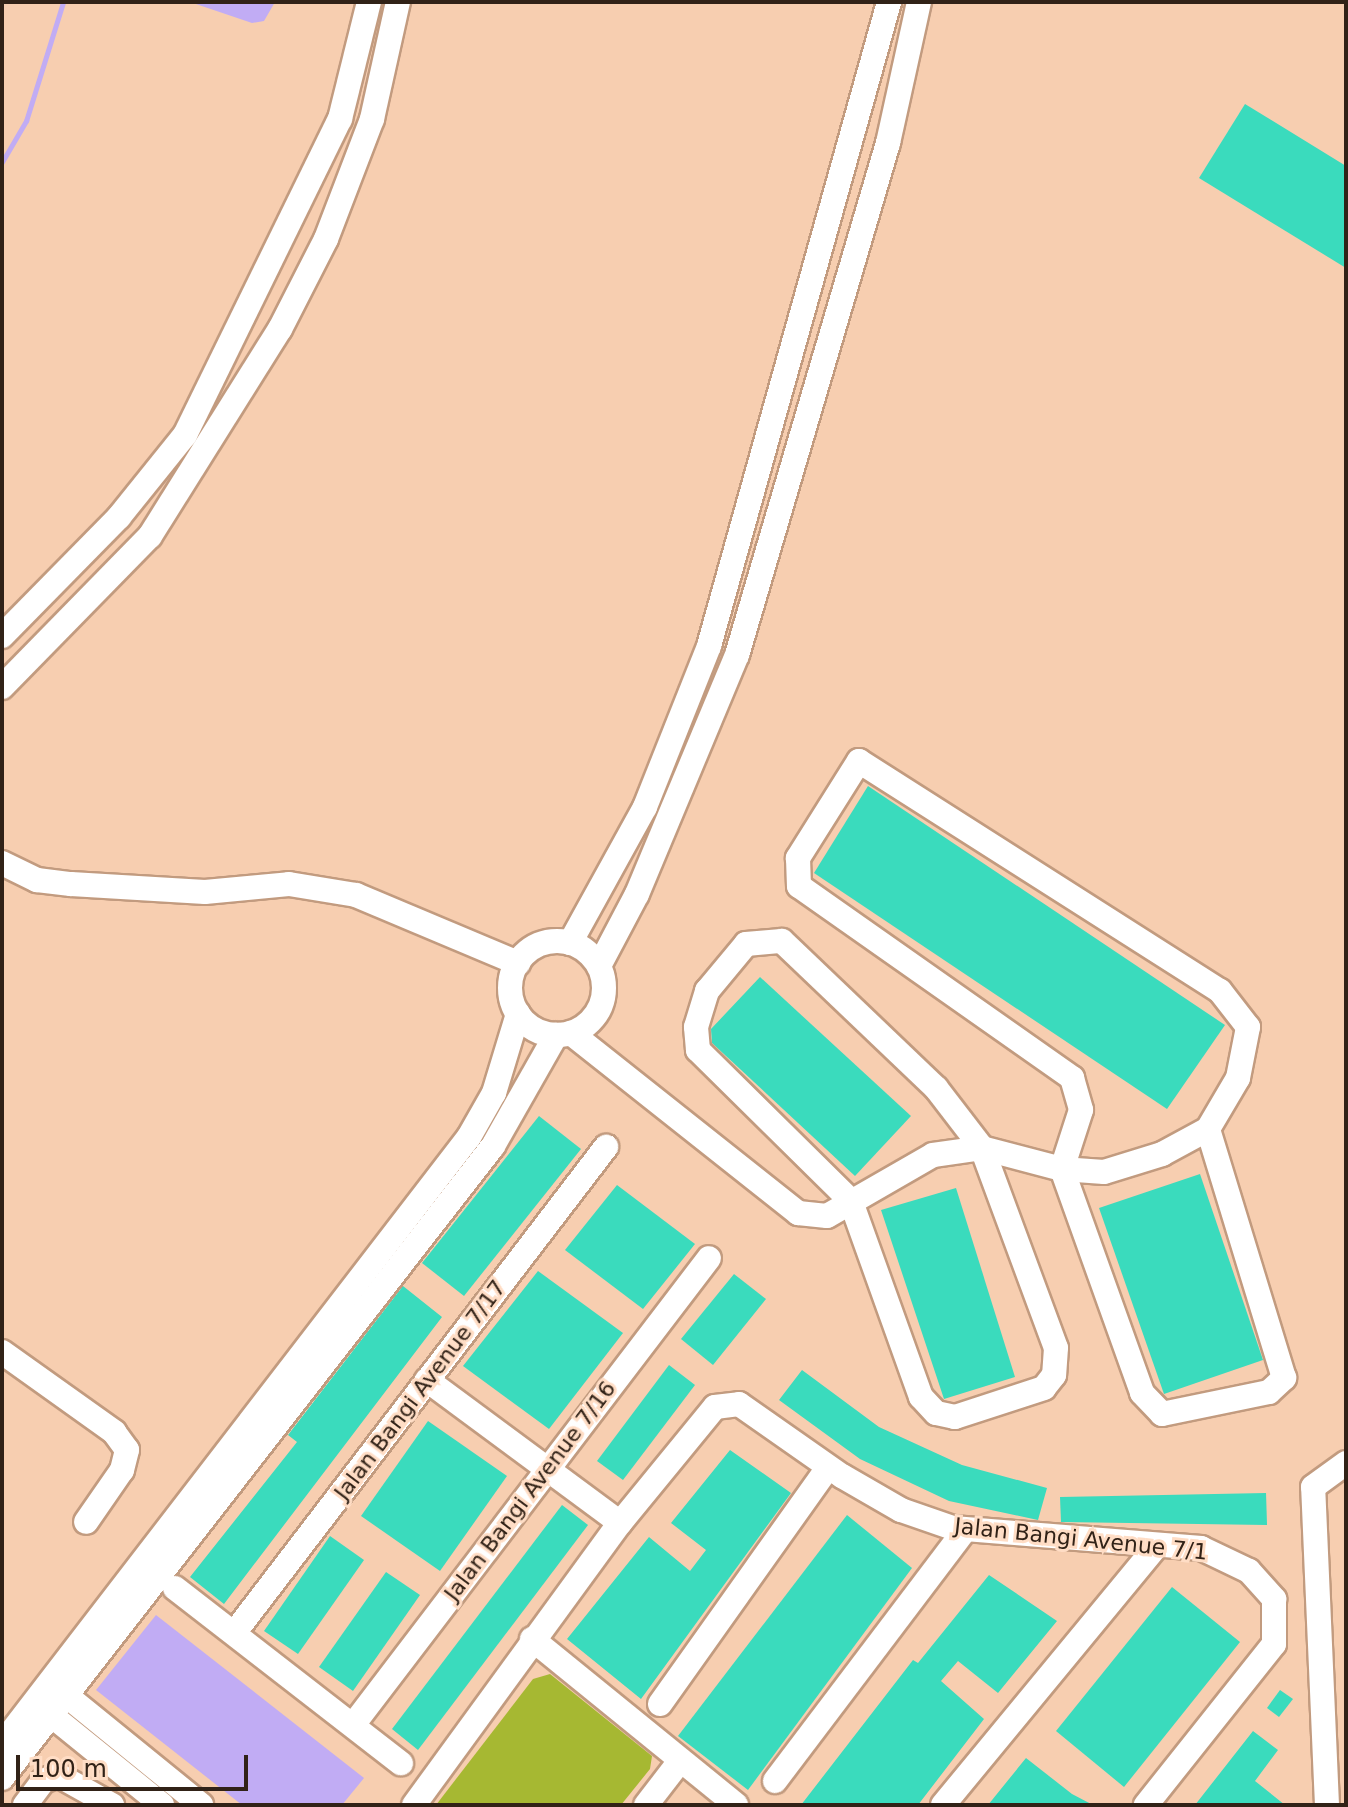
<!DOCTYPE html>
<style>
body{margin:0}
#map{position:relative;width:1348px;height:1807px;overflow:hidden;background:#f7ceb0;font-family:"DejaVu Sans",sans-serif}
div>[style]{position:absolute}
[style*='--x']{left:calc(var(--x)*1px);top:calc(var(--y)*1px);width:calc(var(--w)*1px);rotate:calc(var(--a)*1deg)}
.green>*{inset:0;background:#a6b832}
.water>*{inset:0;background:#c1acf4}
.stream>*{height:5px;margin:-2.5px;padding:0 2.5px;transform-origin:2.5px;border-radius:2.5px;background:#c1acf4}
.building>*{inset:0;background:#3adbbd}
.roads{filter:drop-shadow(2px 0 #c29b7f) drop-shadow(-2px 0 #c29b7f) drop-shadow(0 2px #c29b7f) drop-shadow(0 -2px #c29b7f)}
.minor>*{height:24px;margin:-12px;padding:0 12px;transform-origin:12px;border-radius:12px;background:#fff}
.minor>.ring{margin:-12px;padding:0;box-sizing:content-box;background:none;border:24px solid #fff;border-radius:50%}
span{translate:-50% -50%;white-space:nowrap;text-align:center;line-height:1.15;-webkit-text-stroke:6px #ffddc5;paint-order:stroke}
.street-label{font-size:22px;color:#312217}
.frame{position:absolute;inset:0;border:4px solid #312217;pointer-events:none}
.scale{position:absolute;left:16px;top:1755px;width:232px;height:36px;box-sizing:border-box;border:4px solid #312217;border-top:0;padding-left:10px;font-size:24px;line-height:28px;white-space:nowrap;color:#312217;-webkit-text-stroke:6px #ffddc5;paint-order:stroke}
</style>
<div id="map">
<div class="green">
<div style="clip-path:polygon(550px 1674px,652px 1756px,650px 1769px,621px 1805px,436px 1805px,533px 1679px)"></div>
</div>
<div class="water">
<div style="clip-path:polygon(190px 2px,275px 2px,264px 21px,252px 23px)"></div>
<div style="clip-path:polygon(156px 1615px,364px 1778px,342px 1805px,242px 1805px,96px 1690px)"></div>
</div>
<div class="stream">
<div style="--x:2;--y:162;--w:48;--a:-59.7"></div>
<div style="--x:26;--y:121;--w:125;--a:-72.7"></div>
</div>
<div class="building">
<div style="clip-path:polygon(1245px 104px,1346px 166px,1346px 268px,1199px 178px)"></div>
<div style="clip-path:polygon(868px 786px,1225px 1025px,1167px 1109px,814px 873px)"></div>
<div style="clip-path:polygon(760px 977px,911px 1116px,855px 1176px,712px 1043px,711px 1029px)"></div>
<div style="clip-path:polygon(539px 1116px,581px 1149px,464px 1296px,422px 1263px)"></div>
<div style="clip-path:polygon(1200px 1174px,1263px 1360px,1164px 1394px,1099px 1208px)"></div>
<div style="clip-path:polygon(617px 1185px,695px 1244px,643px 1309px,565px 1250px)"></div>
<div style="clip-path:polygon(956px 1188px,1015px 1377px,944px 1399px,881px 1210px)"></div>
<div style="clip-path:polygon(538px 1271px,623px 1333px,549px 1429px,463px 1366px)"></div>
<div style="clip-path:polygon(734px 1274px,766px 1299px,713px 1365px,681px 1339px)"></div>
<div style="clip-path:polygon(403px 1286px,442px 1317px,224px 1604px,190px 1577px,297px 1442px,288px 1435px)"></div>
<div style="clip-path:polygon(669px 1365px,695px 1385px,623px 1480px,597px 1461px)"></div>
<div style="clip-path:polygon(802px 1370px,879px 1427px,962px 1465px,1047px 1488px,1038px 1520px,949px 1501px,860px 1459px,779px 1400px)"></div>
<div style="clip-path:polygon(428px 1421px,507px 1476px,440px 1571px,361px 1516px)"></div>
<div style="clip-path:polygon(730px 1450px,791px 1493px,641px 1699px,567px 1639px,649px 1537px,690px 1571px,706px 1550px,671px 1523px)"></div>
<div style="clip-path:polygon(1266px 1493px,1267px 1525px,1061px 1522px,1060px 1497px)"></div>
<div style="clip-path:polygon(562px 1505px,588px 1525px,418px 1750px,392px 1729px)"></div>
<div style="clip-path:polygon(847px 1515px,912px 1568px,748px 1790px,678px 1736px)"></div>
<div style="clip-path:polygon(330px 1536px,364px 1560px,298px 1654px,264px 1631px)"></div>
<div style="clip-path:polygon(386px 1572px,420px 1595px,353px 1691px,319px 1667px)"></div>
<div style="clip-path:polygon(989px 1575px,1057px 1621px,998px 1693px,958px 1661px,941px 1681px,984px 1719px,918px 1805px,801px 1805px,913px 1660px,918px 1663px)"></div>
<div style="clip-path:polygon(1172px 1587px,1240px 1642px,1124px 1787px,1056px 1731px)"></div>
<div style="clip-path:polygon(1280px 1690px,1293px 1699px,1279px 1717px,1267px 1708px)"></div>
<div style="clip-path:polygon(1253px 1731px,1278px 1750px,1255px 1781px,1285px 1805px,1195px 1805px)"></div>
<div style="clip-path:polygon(1026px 1758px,1072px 1794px,1093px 1805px,988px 1805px)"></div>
</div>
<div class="roads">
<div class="minor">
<div style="--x:2;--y:636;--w:167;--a:-45.5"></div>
<div style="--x:119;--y:517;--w:105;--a:-51.2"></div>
<div style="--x:185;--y:435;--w:352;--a:-63.9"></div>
<div style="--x:340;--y:119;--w:121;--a:-76.1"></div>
<div style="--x:2;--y:687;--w:211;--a:-45.6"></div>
<div style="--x:150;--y:536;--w:244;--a:-57.9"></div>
<div style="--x:280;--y:329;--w:101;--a:-62.9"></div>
<div style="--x:326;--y:239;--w:129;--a:-69"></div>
<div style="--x:372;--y:119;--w:120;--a:-77.5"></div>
<div style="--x:2;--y:863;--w:39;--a:26"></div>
<div style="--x:37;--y:880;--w:34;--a:7"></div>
<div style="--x:71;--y:884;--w:134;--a:3.4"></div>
<div style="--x:205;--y:892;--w:84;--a:-5.4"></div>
<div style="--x:289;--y:884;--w:68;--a:9.3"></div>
<div style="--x:356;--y:895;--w:176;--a:22.8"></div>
<div style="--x:782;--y:941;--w:213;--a:43.7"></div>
<div style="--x:936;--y:1088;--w:76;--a:52.5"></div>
<div style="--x:982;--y:1148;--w:213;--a:69.7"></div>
<div style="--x:1056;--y:1348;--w:27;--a:94"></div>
<div style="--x:1054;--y:1375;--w:16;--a:128"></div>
<div style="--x:1044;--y:1388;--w:94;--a:162"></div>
<div style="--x:955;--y:1417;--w:19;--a:-168"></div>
<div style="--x:936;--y:1413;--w:22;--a:-133"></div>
<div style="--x:921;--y:1397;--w:208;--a:-109.7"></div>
<div style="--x:851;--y:1201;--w:215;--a:-135.4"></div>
<div style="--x:698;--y:1050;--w:23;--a:-95"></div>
<div style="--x:696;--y:1027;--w:38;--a:-73"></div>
<div style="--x:707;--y:991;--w:61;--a:-50.3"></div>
<div style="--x:746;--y:944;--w:36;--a:-5"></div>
<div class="ring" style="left:510px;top:941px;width:70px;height:70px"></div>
<div style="--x:570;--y:943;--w:155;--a:-61.1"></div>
<div style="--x:645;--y:807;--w:173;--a:-68.3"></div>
<div style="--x:709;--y:646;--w:669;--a:-74.38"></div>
<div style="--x:599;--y:966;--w:81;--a:-62.2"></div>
<div style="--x:637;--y:894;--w:259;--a:-67.3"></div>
<div style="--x:737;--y:655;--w:534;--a:-73.57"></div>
<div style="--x:888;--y:143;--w:144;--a:-77.6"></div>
<div style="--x:571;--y:1033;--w:290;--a:38.4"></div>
<div style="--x:798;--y:1213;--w:29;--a:6"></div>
<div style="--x:827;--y:1216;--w:122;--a:-29.9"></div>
<div style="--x:933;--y:1155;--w:49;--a:-8.1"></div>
<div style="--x:982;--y:1148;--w:83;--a:14.7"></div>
<div style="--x:1062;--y:1169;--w:42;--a:4.1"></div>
<div style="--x:1104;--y:1172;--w:61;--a:-17.2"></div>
<div style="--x:1162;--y:1154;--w:52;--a:-28.5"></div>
<div style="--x:1208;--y:1129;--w:59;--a:-59.5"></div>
<div style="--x:1238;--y:1078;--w:52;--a:-78.9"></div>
<div style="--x:1248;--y:1027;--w:46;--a:-127.9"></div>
<div style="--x:1220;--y:991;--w:428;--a:-147.5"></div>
<div style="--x:859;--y:761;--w:115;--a:122.2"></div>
<div style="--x:798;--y:858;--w:28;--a:88"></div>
<div style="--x:799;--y:886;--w:334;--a:35.1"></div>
<div style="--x:1072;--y:1078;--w:33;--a:74"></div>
<div style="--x:1081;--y:1110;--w:62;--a:107.9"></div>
<div style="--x:1062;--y:1169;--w:238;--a:70.3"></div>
<div style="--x:1142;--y:1393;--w:29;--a:46"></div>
<div style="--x:1162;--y:1414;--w:109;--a:-11.6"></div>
<div style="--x:1269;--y:1392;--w:21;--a:-43"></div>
<div style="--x:1284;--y:1378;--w:260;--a:-107"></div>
<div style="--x:2;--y:1352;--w:138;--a:35.5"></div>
<div style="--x:114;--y:1432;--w:22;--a:54"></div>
<div style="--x:127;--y:1450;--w:21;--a:104"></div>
<div style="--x:122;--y:1470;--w:63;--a:124.7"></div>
<div style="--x:427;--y:1380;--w:240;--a:36.5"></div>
<div style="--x:175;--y:1588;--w:286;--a:37.8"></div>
<div style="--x:235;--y:1632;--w:611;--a:-52.59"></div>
<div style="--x:532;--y:1639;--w:263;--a:39.1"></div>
<div style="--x:51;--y:1695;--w:16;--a:4"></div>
<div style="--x:67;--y:1696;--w:173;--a:39.1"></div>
<div style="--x:44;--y:1702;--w:15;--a:62"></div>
<div style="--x:51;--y:1715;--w:143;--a:39"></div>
<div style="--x:660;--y:1704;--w:290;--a:-54.6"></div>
<div style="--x:353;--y:1725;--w:587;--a:-52.68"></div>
<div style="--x:2;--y:1744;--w:766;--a:-52.43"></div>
<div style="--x:469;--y:1137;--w:51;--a:-60.4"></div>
<div style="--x:494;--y:1093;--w:83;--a:-73.1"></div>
<div style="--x:2;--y:1778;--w:800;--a:-52.16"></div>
<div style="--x:493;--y:1146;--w:128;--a:-60.4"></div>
<div style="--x:775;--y:1781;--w:315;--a:-52.9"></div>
<div style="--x:25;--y:1805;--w:30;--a:-53"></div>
<div style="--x:43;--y:1781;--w:16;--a:-22"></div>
<div style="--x:58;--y:1775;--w:62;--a:29.1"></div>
<div style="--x:414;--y:1805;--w:349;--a:-53.9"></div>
<div style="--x:620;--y:1523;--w:150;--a:-50.7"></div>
<div style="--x:715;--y:1407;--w:24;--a:-7"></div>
<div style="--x:739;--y:1404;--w:126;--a:35"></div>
<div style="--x:842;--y:1476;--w:68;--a:30"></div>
<div style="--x:901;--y:1510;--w:55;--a:19.1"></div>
<div style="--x:953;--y:1528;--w:249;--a:4.6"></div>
<div style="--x:1201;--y:1548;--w:53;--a:25.6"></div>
<div style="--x:1249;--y:1571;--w:38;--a:48"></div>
<div style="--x:1274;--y:1599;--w:45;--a:90"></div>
<div style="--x:1274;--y:1644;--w:206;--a:128.5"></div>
<div style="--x:646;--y:1805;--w:56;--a:-52.3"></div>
<div style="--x:943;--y:1805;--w:333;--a:-50.5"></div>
<div style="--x:1327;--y:1805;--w:318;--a:-92.5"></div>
<div style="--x:1313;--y:1487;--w:41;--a:-36"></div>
</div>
</div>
<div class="street-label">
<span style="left:420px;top:1390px;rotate:-53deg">Jalan Bangi Avenue 7/17</span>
<span style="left:530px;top:1491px;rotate:-53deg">Jalan Bangi Avenue 7/16</span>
<span style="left:1081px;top:1539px;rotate:6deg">Jalan Bangi Avenue 7/1</span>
</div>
<div class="frame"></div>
<div class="scale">100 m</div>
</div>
